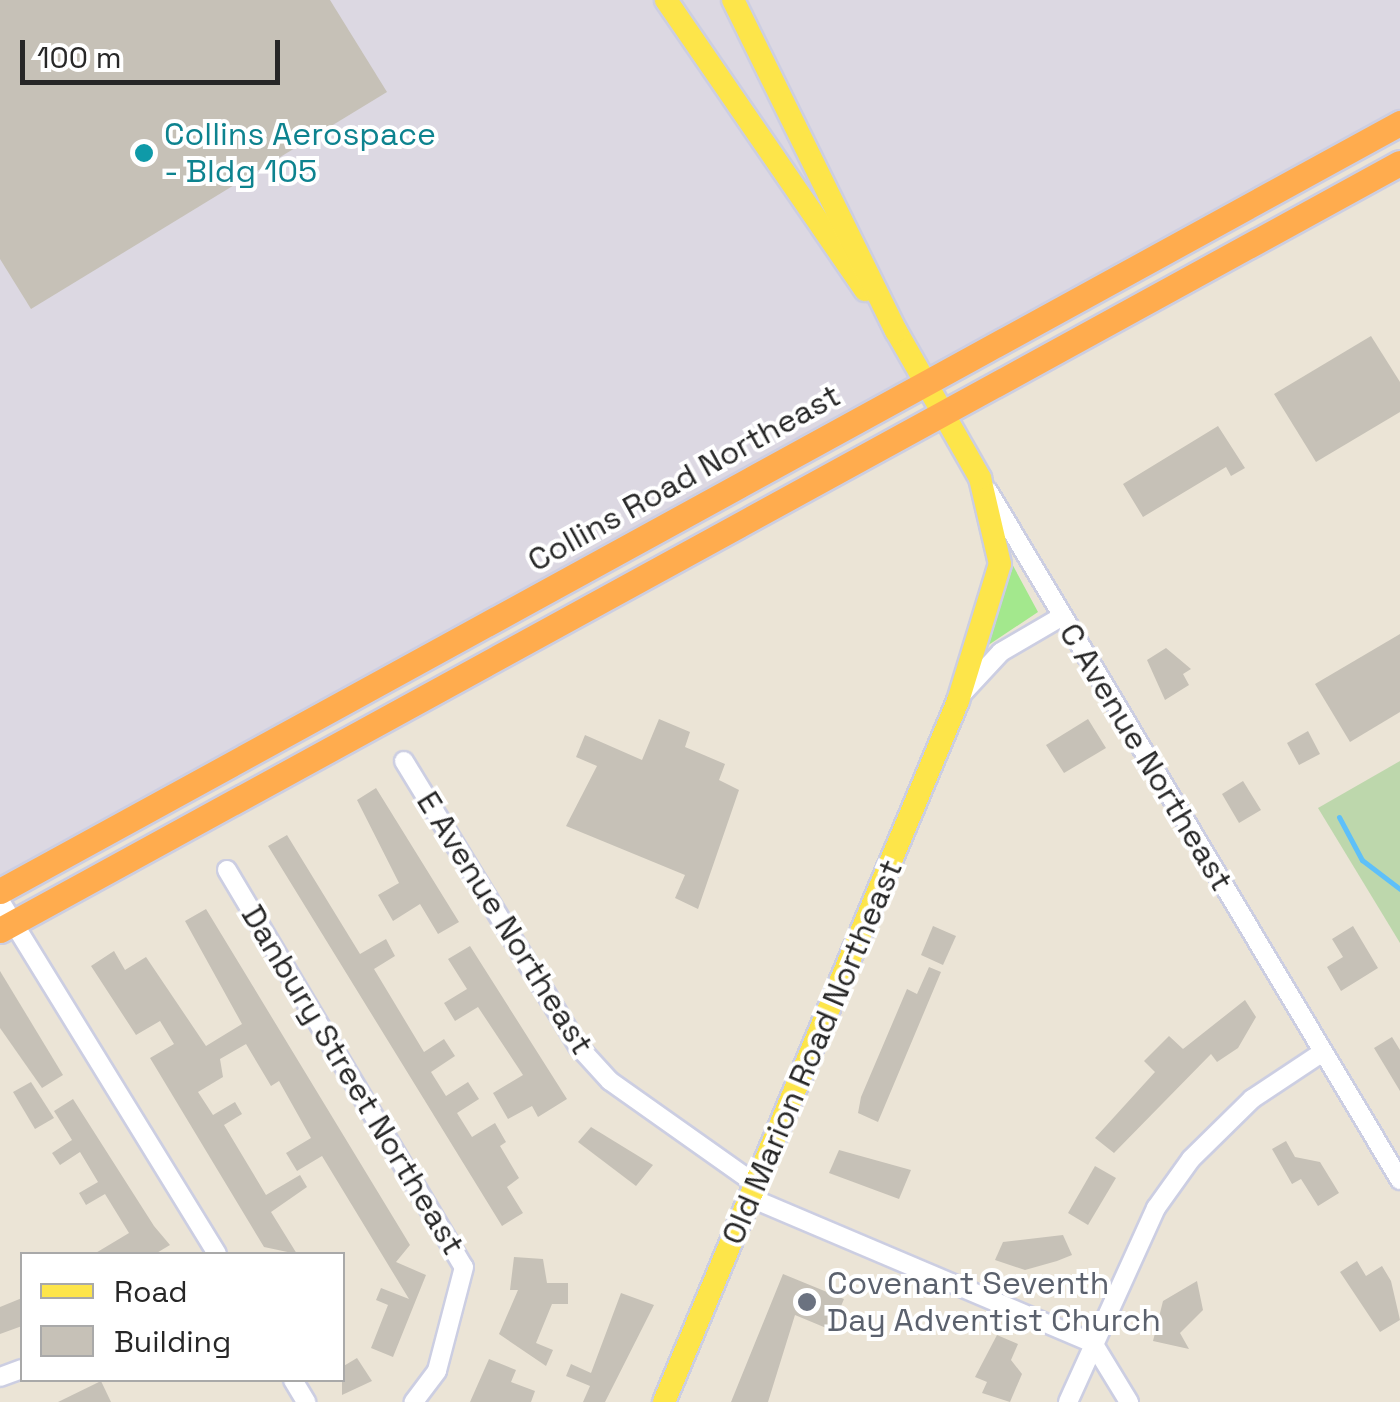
<!DOCTYPE html>
<style>
body{margin:0}
#map{position:relative;width:1400px;height:1402px;overflow:hidden;background:#ebe4d6;font-family:"Space Grotesk",sans-serif}
div>[style]{position:absolute}
[style*='--x']{left:calc(var(--x)*1px);top:calc(var(--y)*1px);width:calc(var(--w)*1px);rotate:calc(var(--a)*1deg)}
.industrial>*{inset:0;background:#dcd8e2}
.green>*{inset:0;background:#a3e88d}
.cemetery>*{inset:0;background:#bdd7ac}
.stream>*{height:5px;margin:-2.5px;padding:0 2.5px;transform-origin:2.5px;border-radius:2.5px;background:#5ec0f9}
.building>*{inset:0;background:#c6c1b7}
.roads{filter:drop-shadow(2px 0 #cccee2) drop-shadow(-2px 0 #cccee2) drop-shadow(0 2px #cccee2) drop-shadow(0 -2px #cccee2)}
.minor>*{height:18px;margin:-9px;padding:0 9px;transform-origin:9px;border-radius:9px;background:#fff}
.major>*{height:22px;margin:-11px;padding:0 11px;transform-origin:11px;border-radius:11px;background:#fde54a}
.highway>*{height:25px;margin:-12.5px;padding:0 12.5px;transform-origin:12.5px;border-radius:12.5px;background:#ffac4e}
.dots>*{width:28px;height:28px;translate:-50% -50%;box-sizing:border-box;border:5px solid #fff;border-radius:50%}
span{translate:-50% -50%;white-space:nowrap;text-align:center;line-height:1.15;-webkit-text-stroke:8px #fff;paint-order:stroke}
.culture-label{font-size:32px;color:#0d838f}
.left{translate:0 -50%;text-align:left}
.street-label{font-size:32px;color:#272727}
.worship-label{font-size:32px;color:#5b616d}
.legend{position:absolute;left:20px;top:1252px;width:325px;height:130px;box-sizing:border-box;background:#fff;border:2px solid #a9a9a9;margin:0;padding:12px 18px;list-style:none;font-size:30px;color:#272727}
.legend li{display:flex;align-items:center;gap:20px;height:50px}
.legend b{width:50px;border:2px solid #a9a9a9}
.scale{position:absolute;left:20px;top:40px;width:260px;height:45px;box-sizing:border-box;border:5px solid #272727;border-top:0;padding-left:12px;font-size:30px;line-height:35px;white-space:nowrap;color:#272727;-webkit-text-stroke:8px #fff;paint-order:stroke}
</style>
<div id="map">
<div class="industrial">
<div style="clip-path:polygon(0 0,1400px 0,1400px 123px,0 891px)"></div>
</div>
<div class="green">
<div style="clip-path:polygon(1010px 560px,1038px 612px,978px 652px,1006px 588px)"></div>
</div>
<div class="cemetery">
<div style="clip-path:polygon(1400px 761px,1400px 943px,1318px 808px)"></div>
</div>
<div class="stream">
<div style="--x:1339;--y:817;--w:49;--a:61.9"></div>
<div style="--x:1362;--y:860;--w:48;--a:37.3"></div>
</div>
<div class="building">
<div style="clip-path:polygon(0 0,330px 0,387px 92px,31px 309px,0 259px)"></div>
<div style="clip-path:polygon(1371px 336px,1400px 382px,1400px 412px,1316px 462px,1274px 394px)"></div>
<div style="clip-path:polygon(1218px 426px,1245px 468px,1231px 476px,1226px 467px,1143px 517px,1123px 484px)"></div>
<div style="clip-path:polygon(1400px 634px,1400px 712px,1350px 742px,1315px 684px)"></div>
<div style="clip-path:polygon(1166px 648px,1191px 669px,1183px 674px,1189px 685px,1165px 700px,1147px 660px)"></div>
<div style="clip-path:polygon(659px 719px,690px 732px,685px 747px,725px 764px,719px 780px,739px 790px,698px 909px,675px 898px,685px 875px,566px 826px,597px 766px,576px 757px,585px 735px,642px 760px)"></div>
<div style="clip-path:polygon(1088px 719px,1106px 748px,1064px 773px,1046px 745px)"></div>
<div style="clip-path:polygon(1308px 731px,1320px 754px,1299px 765px,1287px 743px)"></div>
<div style="clip-path:polygon(1243px 781px,1261px 810px,1239px 823px,1222px 794px)"></div>
<div style="clip-path:polygon(376px 788px,459px 922px,438px 934px,420px 904px,393px 921px,378px 895px,399px 883px,357px 800px)"></div>
<div style="clip-path:polygon(287px 835px,360px 954px,386px 939px,395px 956px,374px 969px,424px 1052px,444px 1039px,455px 1056px,431px 1072px,446px 1096px,468px 1082px,479px 1099px,457px 1113px,472px 1137px,495px 1123px,506px 1142px,500px 1146px,519px 1178px,507px 1187px,523px 1213px,502px 1226px,268px 846px)"></div>
<div style="clip-path:polygon(206px 909px,410px 1245px,396px 1262px,426px 1275px,393px 1357px,371px 1348px,388px 1305px,376px 1300px,381px 1288px,409px 1299px,322px 1156px,297px 1171px,286px 1153px,311px 1138px,279px 1081px,271px 1086px,246px 1044px,220px 1059px,223px 1077px,198px 1092px,213px 1115px,235px 1102px,242px 1114px,224px 1125px,266px 1195px,300px 1175px,307px 1187px,271px 1212px,297px 1254px,264px 1247px,150px 1058px,174px 1044px,160px 1021px,136px 1035px,91px 966px,114px 951px,125px 970px,146px 957px,206px 1046px,242px 1024px,185px 921px)"></div>
<div style="clip-path:polygon(933px 926px,956px 936px,943px 965px,921px 955px)"></div>
<div style="clip-path:polygon(1353px 926px,1378px 968px,1341px 991px,1327px 967px,1343px 957px,1332px 939px)"></div>
<div style="clip-path:polygon(470px 946px,567px 1099px,538px 1117px,532px 1106px,508px 1119px,493px 1093px,523px 1075px,478px 1007px,455px 1021px,444px 1003px,467px 989px,448px 959px)"></div>
<div style="clip-path:polygon(929px 967px,941px 972px,878px 1122px,858px 1113px,861px 1097px,907px 989px,917px 994px)"></div>
<div style="clip-path:polygon(0 971px,63px 1075px,42px 1088px,0 1028px)"></div>
<div style="clip-path:polygon(1245px 1000px,1256px 1017px,1238px 1048px,1217px 1062px,1211px 1054px,1114px 1153px,1095px 1138px,1155px 1072px,1144px 1061px,1169px 1036px,1183px 1049px)"></div>
<div style="clip-path:polygon(1392px 1037px,1400px 1050px,1400px 1091px,1374px 1048px)"></div>
<div style="clip-path:polygon(31px 1082px,54px 1118px,35px 1129px,13px 1092px)"></div>
<div style="clip-path:polygon(73px 1099px,154px 1226px,170px 1245px,155px 1254px,94px 1254px,129px 1233px,105px 1194px,86px 1205px,79px 1193px,98px 1182px,80px 1152px,60px 1165px,52px 1153px,72px 1140px,54px 1111px)"></div>
<div style="clip-path:polygon(591px 1127px,653px 1165px,636px 1186px,578px 1142px)"></div>
<div style="clip-path:polygon(1286px 1141px,1295px 1157px,1320px 1162px,1339px 1193px,1318px 1206px,1301px 1179px,1292px 1184px,1272px 1149px)"></div>
<div style="clip-path:polygon(839px 1150px,911px 1170px,899px 1199px,829px 1173px)"></div>
<div style="clip-path:polygon(1095px 1166px,1116px 1178px,1088px 1225px,1068px 1213px)"></div>
<div style="clip-path:polygon(1063px 1235px,1072px 1255px,1057px 1261px,1025px 1270px,995px 1260px,1003px 1242px)"></div>
<div style="clip-path:polygon(514px 1257px,543px 1259px,547px 1283px,568px 1283px,568px 1304px,552px 1304px,536px 1343px,553px 1350px,546px 1366px,499px 1334px,518px 1290px,510px 1290px)"></div>
<div style="clip-path:polygon(1357px 1261px,1366px 1276px,1382px 1266px,1391px 1281px,1400px 1320px,1380px 1332px,1340px 1272px)"></div>
<div style="clip-path:polygon(783px 1274px,844px 1299px,831px 1330px,795px 1315px,768px 1402px,731px 1402px)"></div>
<div style="clip-path:polygon(1197px 1281px,1203px 1310px,1180px 1333px,1189px 1349px,1153px 1341px,1163px 1301px)"></div>
<div style="clip-path:polygon(621px 1293px,654px 1305px,605px 1402px,583px 1402px,590px 1386px,566px 1376px,571px 1364px,591px 1373px)"></div>
<div style="clip-path:polygon(22px 1298px,22px 1326px,0 1334px,0 1307px)"></div>
<div style="clip-path:polygon(997px 1335px,1018px 1344px,1011px 1360px,1022px 1374px,1010px 1402px,982px 1393px,987px 1382px,975px 1377px)"></div>
<div style="clip-path:polygon(357px 1358px,372px 1381px,342px 1395px,342px 1367px)"></div>
<div style="clip-path:polygon(489px 1359px,516px 1370px,511px 1382px,535px 1391px,531px 1402px,470px 1402px)"></div>
<div style="clip-path:polygon(101px 1381px,111px 1402px,58px 1402px)"></div>
</div>
<div class="roads">
<div class="minor">
<div style="--x:988;--y:491;--w:803;--a:59.12"></div>
<div style="--x:964;--y:692;--w:54;--a:-47.2"></div>
<div style="--x:1001;--y:652;--w:69;--a:-30.3"></div>
<div style="--x:404;--y:761;--w:334;--a:58.6"></div>
<div style="--x:578;--y:1046;--w:47;--a:47.6"></div>
<div style="--x:610;--y:1081;--w:180;--a:35.3"></div>
<div style="--x:227;--y:870;--w:462;--a:59.2"></div>
<div style="--x:464;--y:1267;--w:107;--a:104.6"></div>
<div style="--x:437;--y:1371;--w:39;--a:127"></div>
<div style="--x:0;--y:901;--w:414;--a:58.4"></div>
<div style="--x:751;--y:1198;--w:371;--a:23"></div>
<div style="--x:1093;--y:1343;--w:69;--a:58.6"></div>
<div style="--x:0;--y:1377;--w:23;--a:-20"></div>
<div style="--x:293;--y:1380;--w:26;--a:59"></div>
<div style="--x:1068;--y:1402;--w:213;--a:-65.6"></div>
<div style="--x:1156;--y:1208;--w:60;--a:-54.5"></div>
<div style="--x:1191;--y:1159;--w:86;--a:-44.5"></div>
<div style="--x:1252;--y:1099;--w:85;--a:-33.5"></div>
</div>
<div class="major">
<div style="--x:666;--y:0;--w:352;--a:55.5"></div>
<div style="--x:664;--y:1402;--w:760;--a:-67.25"></div>
<div style="--x:958;--y:701;--w:143;--a:-73"></div>
<div style="--x:1000;--y:564;--w:88;--a:-103.1"></div>
<div style="--x:980;--y:478;--w:169;--a:-119.7"></div>
<div style="--x:896;--y:331;--w:369;--a:-116.2"></div>
</div>
<div class="highway">
<div style="--x:0;--y:891;--w:1597;--a:-28.75"></div>
<div style="--x:0;--y:930;--w:1596;--a:-28.72"></div>
</div>
</div>
<div class="dots">
<div style="left:144px;top:153px;background:#0f9aa8"></div>
<div style="left:807px;top:1302px;background:#6b7280"></div>
</div>
<div class="culture-label">
<span class="left" style="left:164px;top:153px">Collins Aerospace<br>- Bldg 105</span>
</div>
<div class="street-label">
<span style="left:684px;top:478px;rotate:-29deg">Collins Road Northeast</span>
<span style="left:1146px;top:757px;rotate:59deg">C Avenue Northeast</span>
<span style="left:505px;top:923px;rotate:58deg">E Avenue Northeast</span>
<span style="left:812px;top:1052px;rotate:-67deg">Old Marion Road Northeast</span>
<span style="left:353px;top:1080px;rotate:59deg">Danbury Street Northeast</span>
</div>
<div class="worship-label">
<span class="left" style="left:827px;top:1302px">Covenant Seventh<br>Day Adventist Church</span>
</div>
<ul class="legend">
<li><b style="height:12px;background:#fde54a"></b>Road</li>
<li><b style="height:28px;background:#c6c1b7"></b>Building</li>
</ul>
<div class="scale">100 m</div>
</div>
